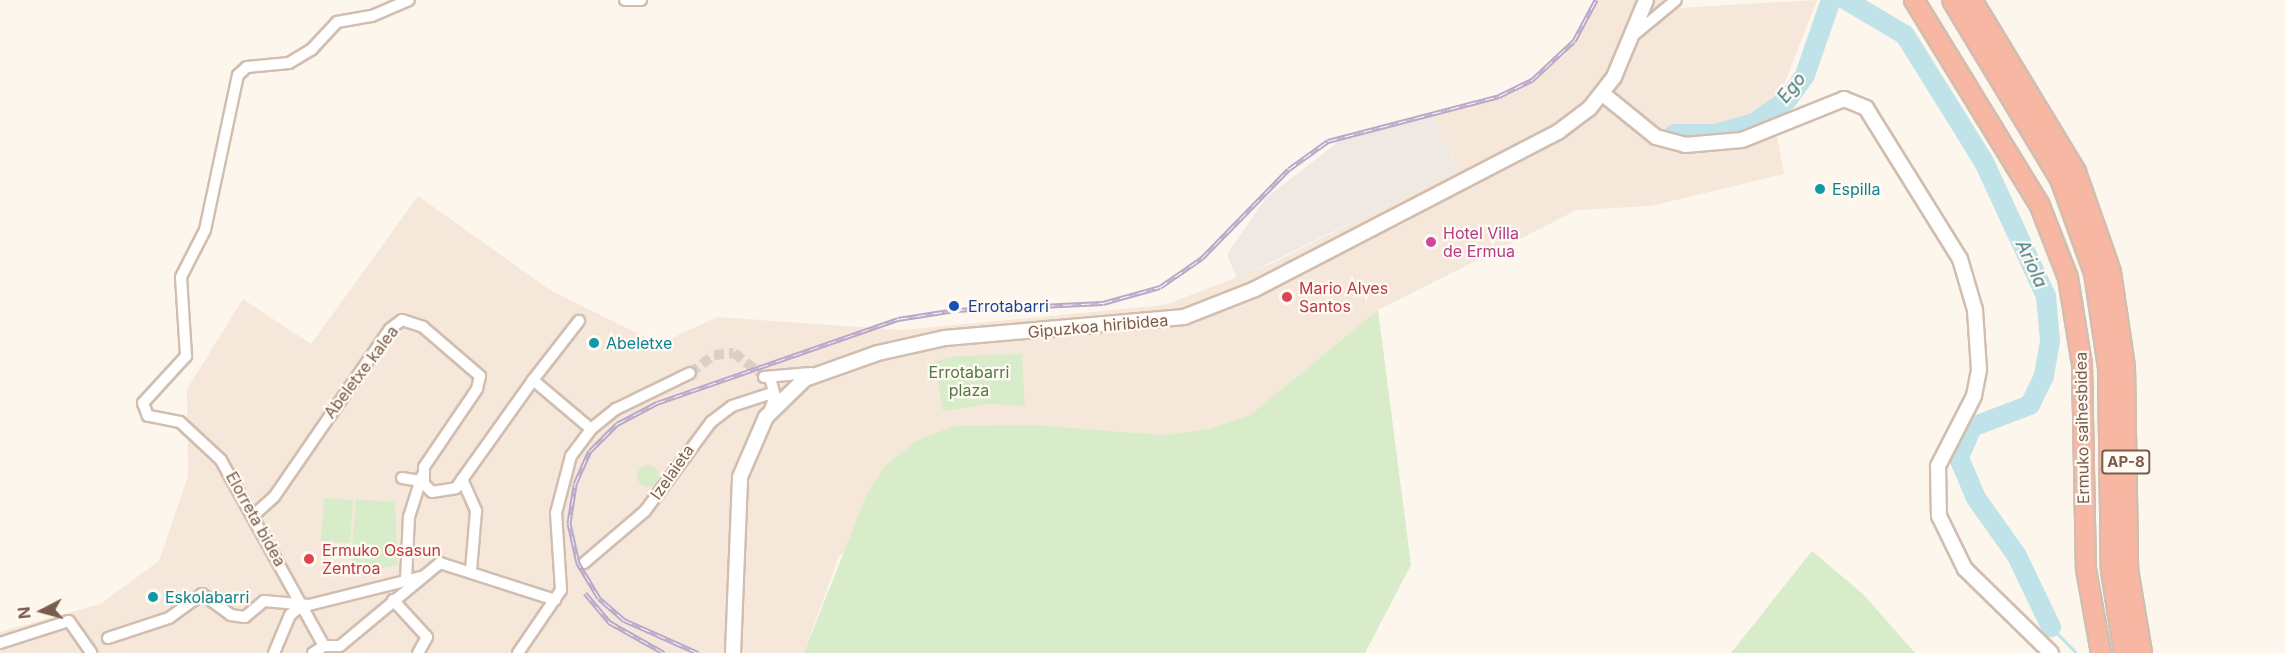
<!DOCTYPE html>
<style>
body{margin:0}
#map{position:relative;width:2285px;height:653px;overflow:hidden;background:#fdf6ec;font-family:Inter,sans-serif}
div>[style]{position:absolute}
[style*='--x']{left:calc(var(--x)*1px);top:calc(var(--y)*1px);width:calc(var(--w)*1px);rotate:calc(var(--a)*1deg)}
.residential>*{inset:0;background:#f5e8da}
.industrial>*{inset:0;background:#efe9e4}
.green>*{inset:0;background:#d8ecc9}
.round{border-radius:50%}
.stream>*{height:3px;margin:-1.5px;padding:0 1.5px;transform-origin:1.5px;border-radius:1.5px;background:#bfe3e8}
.river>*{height:20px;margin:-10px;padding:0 10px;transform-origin:10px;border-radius:10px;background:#bfe3e8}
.street-tunnel>*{height:10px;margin-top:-5px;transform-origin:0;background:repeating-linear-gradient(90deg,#dcd0c4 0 10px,transparent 0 15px)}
.roads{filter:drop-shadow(2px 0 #d1beb0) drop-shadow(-2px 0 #d1beb0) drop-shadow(0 2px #d1beb0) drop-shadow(0 -2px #d1beb0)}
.street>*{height:10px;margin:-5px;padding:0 5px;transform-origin:5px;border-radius:5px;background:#fff}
.secondary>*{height:14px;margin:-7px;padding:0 7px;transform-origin:7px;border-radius:7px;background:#fff}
.highway>*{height:18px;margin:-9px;padding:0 9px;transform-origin:9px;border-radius:9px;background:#f7b7a3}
.rail>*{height:5px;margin-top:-2.5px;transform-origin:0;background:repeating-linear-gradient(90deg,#fffaf3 0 9px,#b9a8c9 0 18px);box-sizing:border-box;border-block:2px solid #b9a8c9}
.dots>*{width:16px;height:16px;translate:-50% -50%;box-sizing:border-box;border:3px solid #fffaf3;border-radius:50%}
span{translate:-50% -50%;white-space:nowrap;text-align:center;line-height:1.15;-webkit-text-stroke:4.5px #fffaf3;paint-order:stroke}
.shield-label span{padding:2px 4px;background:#fffaf3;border:2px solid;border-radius:4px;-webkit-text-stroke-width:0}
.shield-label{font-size:15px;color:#7a5c4d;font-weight:700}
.culture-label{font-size:16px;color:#0d838f}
.left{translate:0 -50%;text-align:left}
.hotel-label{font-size:16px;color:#b23c85}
.health-label{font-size:16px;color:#be3a42}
.transit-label{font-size:16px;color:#164399}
.street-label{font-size:16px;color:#7a5c4d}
.park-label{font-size:16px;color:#537a41}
.water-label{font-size:18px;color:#437c86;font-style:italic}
.north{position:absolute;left:12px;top:581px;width:60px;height:60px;-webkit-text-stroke:4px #fffaf3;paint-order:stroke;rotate:264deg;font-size:16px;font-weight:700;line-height:24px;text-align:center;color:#7a5c4d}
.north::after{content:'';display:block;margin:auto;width:21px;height:27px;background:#7a5c4d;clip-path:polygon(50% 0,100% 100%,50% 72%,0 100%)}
</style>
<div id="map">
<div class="residential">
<div style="clip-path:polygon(1598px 0,1663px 0,1660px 9px,1817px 0,1773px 113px,1784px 174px,1651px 206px,1577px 210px,1378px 310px,1250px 415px,1209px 429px,1164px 435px,1034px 425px,839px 556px,804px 653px,0 653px,0 632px,100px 604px,159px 561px,188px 476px,187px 389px,243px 299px,311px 344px,418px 196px,550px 290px,659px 344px,717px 317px,902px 330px,1165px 305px,1273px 263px,1458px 169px,1432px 115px,1509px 95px,1566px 54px)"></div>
</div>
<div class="industrial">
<div style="clip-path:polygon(1432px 115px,1458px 170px,1237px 279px,1227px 254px,1266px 198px,1338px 142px)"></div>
</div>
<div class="green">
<div style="clip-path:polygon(1378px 310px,1411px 565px,1365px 653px,804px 653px,866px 496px,884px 467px,916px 441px,954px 426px,1034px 425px,1164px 435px,1209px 429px,1250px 415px)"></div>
<div style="clip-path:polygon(1022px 354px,1025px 406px,989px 404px,943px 411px,934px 362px,956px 356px)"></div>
<div class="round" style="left:637px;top:465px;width:22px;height:22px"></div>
<div style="clip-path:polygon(324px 498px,353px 500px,350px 543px,321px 541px)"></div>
<div style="clip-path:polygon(356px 500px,395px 501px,398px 565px,354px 574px,350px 568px)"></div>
<div style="clip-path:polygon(1812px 551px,1863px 594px,1915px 653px,1731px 653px)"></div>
</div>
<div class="stream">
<div style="--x:2051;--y:627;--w:36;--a:46"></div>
</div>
<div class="river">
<div style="--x:1846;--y:0;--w:69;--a:30.7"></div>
<div style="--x:1905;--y:35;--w:150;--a:58.1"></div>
<div style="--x:1984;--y:162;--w:148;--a:65.2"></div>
<div style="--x:2046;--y:296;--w:45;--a:84.9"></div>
<div style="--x:2050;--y:341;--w:36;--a:100"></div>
<div style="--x:2044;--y:376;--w:32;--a:116"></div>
<div style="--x:2030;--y:405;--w:62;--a:159.2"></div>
<div style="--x:1972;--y:427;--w:34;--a:113"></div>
<div style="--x:1959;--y:458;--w:43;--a:67"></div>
<div style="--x:1976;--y:498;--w:71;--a:54.7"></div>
<div style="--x:2017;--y:556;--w:79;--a:64.4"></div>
<div style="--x:1674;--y:134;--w:41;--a:0"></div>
<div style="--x:1715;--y:134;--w:41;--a:-15.8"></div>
<div style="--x:1754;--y:123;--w:40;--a:-34.9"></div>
<div style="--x:1787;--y:100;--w:31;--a:-54"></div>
<div style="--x:1805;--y:75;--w:79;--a:-70.9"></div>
</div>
<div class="street-tunnel">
<div style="--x:690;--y:373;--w:30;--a:-37"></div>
<div style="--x:714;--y:355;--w:20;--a:-6"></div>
<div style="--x:734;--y:353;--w:36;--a:38"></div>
</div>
<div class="roads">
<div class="street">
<div style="--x:625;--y:0;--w:16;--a:0"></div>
<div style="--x:1635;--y:34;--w:53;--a:-39.7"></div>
<div style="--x:764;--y:377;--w:47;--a:-4.9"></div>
<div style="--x:533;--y:380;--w:75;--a:-52.1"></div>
<div style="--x:769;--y:412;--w:17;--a:-69"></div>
<div style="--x:775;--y:396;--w:20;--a:-105"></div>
<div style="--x:402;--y:478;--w:18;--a:9"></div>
<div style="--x:462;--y:479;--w:35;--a:66"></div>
<div style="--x:476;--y:511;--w:59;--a:94.8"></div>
<div style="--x:255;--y:514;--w:25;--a:-42"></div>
<div style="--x:274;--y:497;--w:204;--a:-55.4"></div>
<div style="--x:390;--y:329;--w:15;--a:-37"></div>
<div style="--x:402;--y:320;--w:22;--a:18"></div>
<div style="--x:423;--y:327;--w:75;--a:40.7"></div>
<div style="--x:480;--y:376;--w:13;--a:103"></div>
<div style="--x:477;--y:389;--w:94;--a:124.2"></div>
<div style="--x:424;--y:467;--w:17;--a:90"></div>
<div style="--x:424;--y:484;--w:11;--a:45"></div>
<div style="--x:432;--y:492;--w:24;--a:-9"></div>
<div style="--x:456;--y:488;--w:133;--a:-54.5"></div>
<div style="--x:533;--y:380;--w:76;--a:40.2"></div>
<div style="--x:584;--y:563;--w:80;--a:-40.4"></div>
<div style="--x:645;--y:511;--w:111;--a:-53.4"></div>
<div style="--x:711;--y:422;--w:26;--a:-37"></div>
<div style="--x:732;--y:406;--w:38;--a:-18"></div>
<div style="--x:406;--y:580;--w:63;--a:-87.3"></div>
<div style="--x:409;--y:517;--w:43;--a:-72.4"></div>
<div style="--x:393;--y:600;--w:50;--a:47.4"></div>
<div style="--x:427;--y:637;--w:18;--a:119"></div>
<div style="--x:108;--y:638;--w:64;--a:-18.2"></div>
<div style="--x:169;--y:618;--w:41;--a:-36"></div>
<div style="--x:202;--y:594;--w:36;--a:36"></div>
<div style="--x:231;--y:615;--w:14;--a:8"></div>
<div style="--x:245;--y:617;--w:25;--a:-40"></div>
<div style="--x:264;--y:601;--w:45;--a:5.1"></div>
<div style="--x:309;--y:605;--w:115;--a:-14"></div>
<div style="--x:0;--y:643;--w:72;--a:-17.7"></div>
<div style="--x:69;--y:621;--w:39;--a:55"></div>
<div style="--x:324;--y:646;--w:213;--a:-119"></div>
<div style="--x:221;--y:460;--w:56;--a:-137.2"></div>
<div style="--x:180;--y:422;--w:33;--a:-169"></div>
<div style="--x:148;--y:416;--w:14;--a:-111"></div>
<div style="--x:143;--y:403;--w:64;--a:-47.5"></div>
<div style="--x:186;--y:356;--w:79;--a:-93.6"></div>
<div style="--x:181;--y:277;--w:53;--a:-62.9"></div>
<div style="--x:205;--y:230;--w:158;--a:-78"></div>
<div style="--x:238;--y:75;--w:12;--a:-42"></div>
<div style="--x:247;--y:67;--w:42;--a:-5.4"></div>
<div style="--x:289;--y:63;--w:27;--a:-31"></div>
<div style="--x:312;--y:49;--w:37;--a:-47"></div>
<div style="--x:337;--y:22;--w:36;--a:-10"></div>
<div style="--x:372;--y:16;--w:40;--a:-23.4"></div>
<div style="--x:324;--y:646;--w:16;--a:0"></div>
<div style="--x:340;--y:646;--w:130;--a:-39.7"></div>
<div style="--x:440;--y:563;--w:121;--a:17.8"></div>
<div style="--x:274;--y:653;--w:41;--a:-67.2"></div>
<div style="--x:290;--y:615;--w:14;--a:-39"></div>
<div style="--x:313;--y:653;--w:13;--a:-32"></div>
<div style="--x:518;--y:653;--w:76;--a:-55.7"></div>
<div style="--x:561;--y:590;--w:77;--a:-93.7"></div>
<div style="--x:556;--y:513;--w:59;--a:-75.3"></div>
<div style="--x:571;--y:456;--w:34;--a:-53"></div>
<div style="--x:591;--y:429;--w:32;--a:-39"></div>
<div style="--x:616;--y:409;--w:82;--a:-25.9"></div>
</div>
<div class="secondary">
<div style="--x:1603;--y:94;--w:68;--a:39.1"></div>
<div style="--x:1656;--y:137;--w:30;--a:15"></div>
<div style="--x:1685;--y:145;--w:57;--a:-5"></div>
<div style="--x:1742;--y:140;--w:110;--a:-21.9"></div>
<div style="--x:1844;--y:99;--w:24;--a:22"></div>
<div style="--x:1866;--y:108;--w:178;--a:58.1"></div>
<div style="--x:1960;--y:259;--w:53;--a:73.6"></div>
<div style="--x:1975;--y:310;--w:60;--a:86.2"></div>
<div style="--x:1979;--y:370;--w:26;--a:101"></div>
<div style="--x:1974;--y:396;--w:79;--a:117.2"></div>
<div style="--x:1938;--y:466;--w:50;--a:88.9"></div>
<div style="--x:1939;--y:516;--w:59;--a:63.9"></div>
<div style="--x:1965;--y:569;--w:120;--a:44.3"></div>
<div style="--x:733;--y:653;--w:176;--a:-87.7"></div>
<div style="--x:740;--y:477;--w:65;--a:-66.6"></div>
<div style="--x:766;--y:417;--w:54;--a:-44.3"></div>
<div style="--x:805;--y:379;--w:77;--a:-19.6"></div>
<div style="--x:878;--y:353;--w:69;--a:-12.6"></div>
<div style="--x:945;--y:338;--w:240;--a:-5"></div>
<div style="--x:1184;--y:317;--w:76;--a:-21.5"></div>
<div style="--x:1255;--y:289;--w:341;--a:-27.4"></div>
<div style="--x:1558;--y:132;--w:39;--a:-37"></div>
<div style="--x:1589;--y:109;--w:41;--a:-52"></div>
<div style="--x:1614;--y:77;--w:83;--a:-67.4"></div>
</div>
<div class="highway">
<div style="--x:1914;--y:0;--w:241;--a:58.5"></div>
<div style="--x:2040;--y:206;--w:77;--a:68.7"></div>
<div style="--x:2068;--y:278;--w:87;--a:80.8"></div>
<div style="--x:2082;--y:364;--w:205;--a:88.9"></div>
<div style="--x:2086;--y:569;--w:85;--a:79.9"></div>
<div style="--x:1952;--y:0;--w:209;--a:58.9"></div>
<div style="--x:2060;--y:179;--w:100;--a:70.1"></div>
<div style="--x:2094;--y:273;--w:96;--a:81.6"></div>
<div style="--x:2108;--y:368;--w:203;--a:89.2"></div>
<div style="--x:2111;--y:571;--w:83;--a:81"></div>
<div style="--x:1972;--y:0;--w:201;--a:58.8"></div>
<div style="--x:2076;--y:172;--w:106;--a:70.7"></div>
<div style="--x:2111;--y:272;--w:96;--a:81.6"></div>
<div style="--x:2125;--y:367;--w:202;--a:89.1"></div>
<div style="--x:2128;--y:569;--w:85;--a:80.5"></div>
</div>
</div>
<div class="rail">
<div style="--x:585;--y:593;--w:38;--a:50"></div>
<div style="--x:609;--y:622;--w:63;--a:29.4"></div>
<div style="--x:698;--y:653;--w:81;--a:-156"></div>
<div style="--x:624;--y:620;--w:33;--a:-139"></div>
<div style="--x:599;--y:598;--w:41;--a:-121"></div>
<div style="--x:578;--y:563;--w:41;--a:-102.7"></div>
<div style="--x:569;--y:523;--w:39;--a:-81"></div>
<div style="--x:575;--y:484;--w:36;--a:-66"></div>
<div style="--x:590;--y:451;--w:38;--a:-45"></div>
<div style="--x:617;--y:424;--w:45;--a:-27.7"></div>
<div style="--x:657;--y:403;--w:255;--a:-19.2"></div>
<div style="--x:898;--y:319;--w:58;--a:-9"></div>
<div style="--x:955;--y:310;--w:148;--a:-2.7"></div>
<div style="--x:1103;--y:303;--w:59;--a:-15.7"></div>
<div style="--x:1160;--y:287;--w:51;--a:-34.6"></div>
<div style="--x:1202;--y:258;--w:124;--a:-45.7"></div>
<div style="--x:1289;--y:169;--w:48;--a:-35.7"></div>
<div style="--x:1328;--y:141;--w:177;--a:-14.7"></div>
<div style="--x:1499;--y:96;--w:37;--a:-26"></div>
<div style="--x:1532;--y:80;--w:57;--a:-42.9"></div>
<div style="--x:1574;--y:41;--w:47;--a:-61.8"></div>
</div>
<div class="dots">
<div style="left:1820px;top:189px;background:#0f9aa8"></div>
<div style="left:1431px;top:242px;background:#d1479c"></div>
<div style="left:1287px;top:297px;background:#e0444e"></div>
<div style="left:954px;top:306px;background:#1a4fb4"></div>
<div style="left:594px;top:343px;background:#0f9aa8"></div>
<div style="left:309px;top:559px;background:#e0444e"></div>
<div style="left:153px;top:597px;background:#0f9aa8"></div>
</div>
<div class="shield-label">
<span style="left:2126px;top:462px">AP-8</span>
</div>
<div class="culture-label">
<span class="left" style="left:1832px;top:189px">Espilla</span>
<span class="left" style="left:606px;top:343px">Abeletxe</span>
<span class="left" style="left:165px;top:597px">Eskolabarri</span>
</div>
<div class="hotel-label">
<span class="left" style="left:1443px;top:242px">Hotel Villa<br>de Ermua</span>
</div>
<div class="health-label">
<span class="left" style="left:1299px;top:297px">Mario Alves<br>Santos</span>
<span class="left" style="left:322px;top:559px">Ermuko Osasun<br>Zentroa</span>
</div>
<div class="transit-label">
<span class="left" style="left:968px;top:306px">Errotabarri</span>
</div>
<div class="street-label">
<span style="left:1098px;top:326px;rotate:-5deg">Gipuzkoa hiribidea</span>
<span style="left:361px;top:372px;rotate:-53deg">Abeletxe kalea</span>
<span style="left:2082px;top:428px;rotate:-91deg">Ermuko saihesbidea</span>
<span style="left:672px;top:472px;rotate:-55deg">Izelaieta</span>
<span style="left:256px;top:519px;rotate:61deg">Elorreta bidea</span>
</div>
<div class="park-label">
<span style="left:969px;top:381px">Errotabarri<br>plaza</span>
</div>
<div class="water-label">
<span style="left:1792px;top:88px;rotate:-51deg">Ego</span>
<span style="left:2031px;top:264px;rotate:65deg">Ariola</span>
</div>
<div class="north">N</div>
</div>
